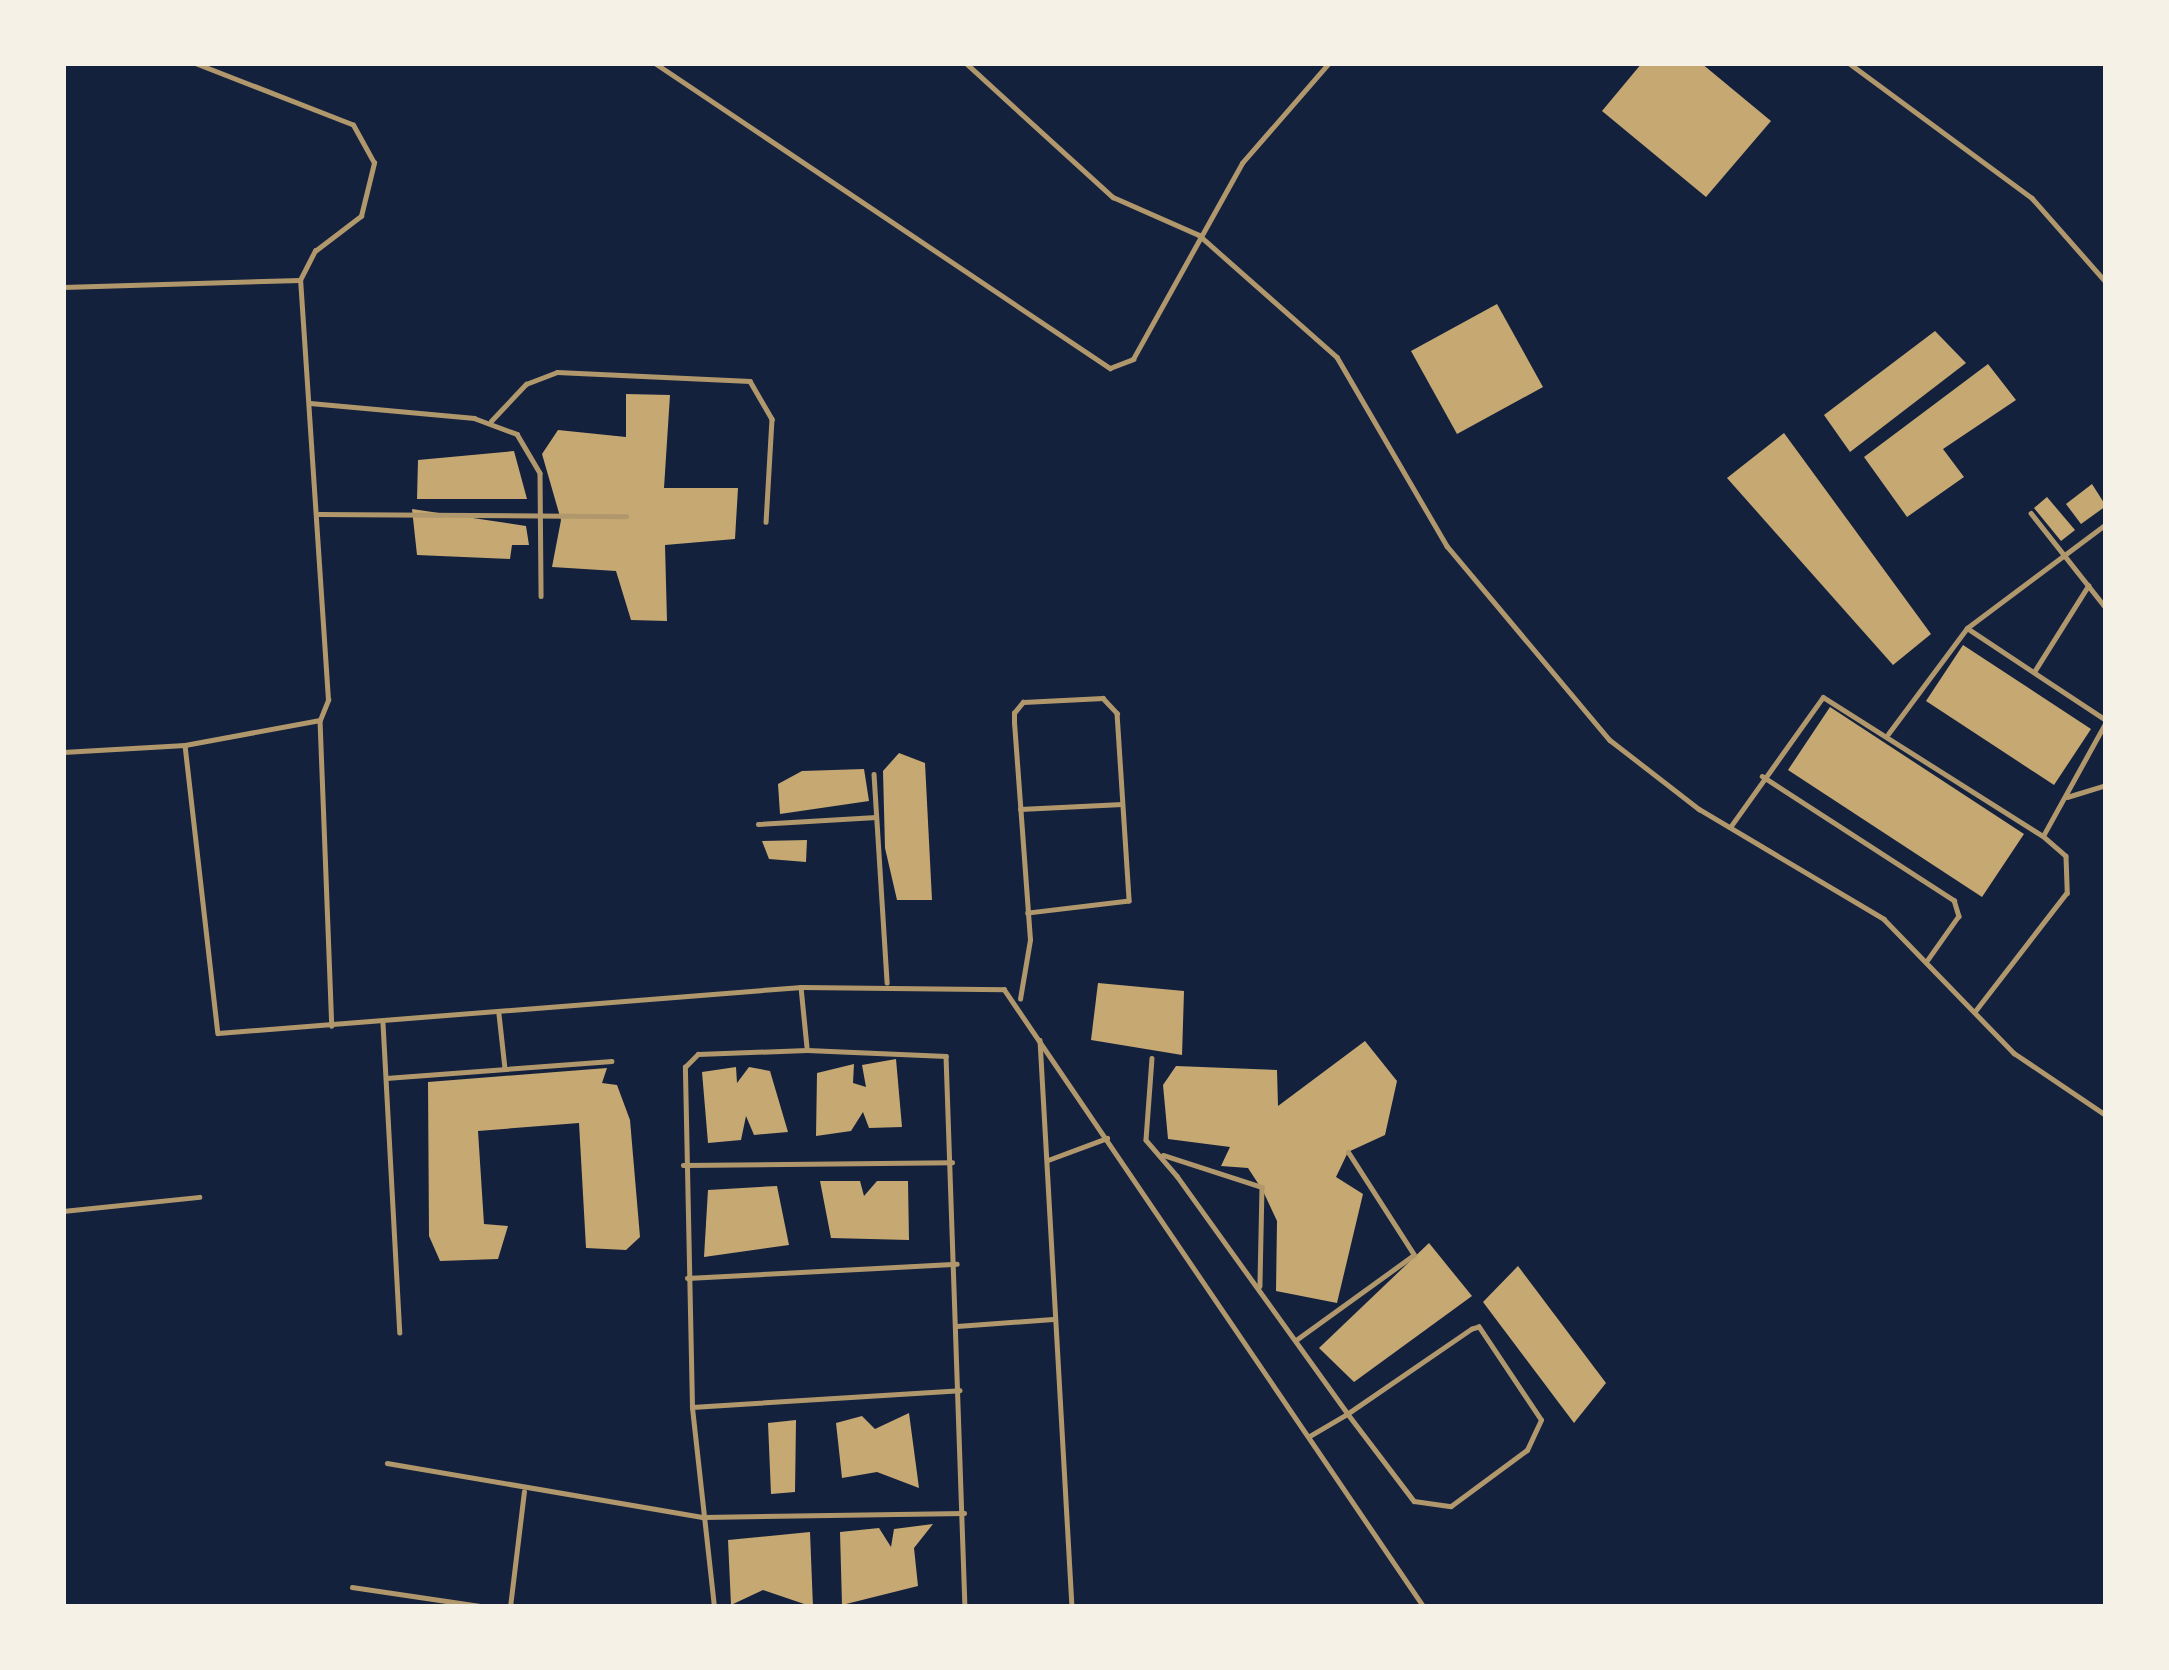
<!DOCTYPE html>
<style>
body{margin:0}
#map{position:relative;width:2169px;height:1670px;overflow:hidden;background:#14213d;font-family:"Exo 2",sans-serif}
div>[style]{position:absolute}
[style*='--x']{left:calc(var(--x)*1px);top:calc(var(--y)*1px);width:calc(var(--w)*1px);rotate:calc(var(--a)*1deg)}
.building>*{inset:0;background:#c6a872}
.service>*{height:4.5px;margin:-2.25px;padding:0 2.25px;transform-origin:2.25px;border-radius:2.25px;background:#b1986c}
span{translate:-50% -50%;white-space:nowrap;text-align:center;line-height:1.15;-webkit-text-stroke:9px #f6f1e7;paint-order:stroke}
.frame{position:absolute;inset:0;border:66px solid #f6f1e7;pointer-events:none}
</style>
<div id="map">
<div class="building">
<div style="clip-path:polygon(1642px 63px,1701px 63px,1771px 121px,1706px 197px,1602px 111px)"></div>
<div style="clip-path:polygon(1497px 304px,1543px 387px,1457px 434px,1411px 351px)"></div>
<div style="clip-path:polygon(1935px 331px,1966px 363px,1850px 452px,1824px 415px)"></div>
<div style="clip-path:polygon(1988px 364px,2016px 400px,1943px 449px,1964px 477px,1907px 517px,1864px 457px)"></div>
<div style="clip-path:polygon(626px 394px,670px 395px,664px 488px,738px 488px,735px 539px,665px 545px,667px 621px,631px 620px,616px 571px,552px 567px,561px 520px,542px 454px,558px 430px,626px 437px)"></div>
<div style="clip-path:polygon(1784px 433px,1931px 634px,1893px 665px,1727px 478px)"></div>
<div style="clip-path:polygon(514px 451px,527px 499px,417px 499px,418px 460px)"></div>
<div style="clip-path:polygon(2092px 484px,2106px 506px,2081px 524px,2066px 504px)"></div>
<div style="clip-path:polygon(2047px 497px,2075px 530px,2061px 541px,2034px 508px)"></div>
<div style="clip-path:polygon(412px 509px,526px 526px,529px 545px,512px 545px,510px 559px,417px 555px)"></div>
<div style="clip-path:polygon(1963px 645px,2091px 729px,2054px 785px,1926px 701px)"></div>
<div style="clip-path:polygon(1830px 707px,2024px 834px,1982px 897px,1788px 770px)"></div>
<div style="clip-path:polygon(899px 753px,925px 763px,932px 900px,897px 900px,885px 848px,883px 771px)"></div>
<div style="clip-path:polygon(864px 769px,869px 801px,780px 814px,778px 784px,802px 771px)"></div>
<div style="clip-path:polygon(807px 840px,806px 862px,769px 859px,762px 841px)"></div>
<div style="clip-path:polygon(1098px 983px,1184px 991px,1182px 1055px,1091px 1040px)"></div>
<div style="clip-path:polygon(1365px 1041px,1397px 1081px,1385px 1135px,1348px 1152px,1336px 1177px,1363px 1194px,1337px 1303px,1276px 1291px,1277px 1221px,1263px 1191px,1248px 1168px,1221px 1166px,1230px 1147px,1168px 1139px,1163px 1085px,1176px 1066px,1277px 1070px,1278px 1106px)"></div>
<div style="clip-path:polygon(896px 1059px,902px 1127px,869px 1128px,863px 1112px,851px 1131px,816px 1136px,817px 1073px,854px 1064px,853px 1083px,866px 1087px,862px 1065px)"></div>
<div style="clip-path:polygon(736px 1067px,737px 1083px,749px 1067px,770px 1071px,788px 1132px,754px 1135px,746px 1116px,741px 1140px,708px 1143px,702px 1072px)"></div>
<div style="clip-path:polygon(607px 1068px,602px 1083px,617px 1085px,630px 1120px,640px 1237px,626px 1250px,586px 1248px,579px 1123px,478px 1131px,484px 1224px,508px 1226px,498px 1259px,440px 1261px,429px 1236px,428px 1082px)"></div>
<div style="clip-path:polygon(820px 1181px,860px 1181px,864px 1196px,877px 1181px,908px 1181px,909px 1240px,831px 1238px)"></div>
<div style="clip-path:polygon(777px 1186px,789px 1245px,704px 1257px,708px 1190px)"></div>
<div style="clip-path:polygon(1429px 1243px,1472px 1296px,1354px 1382px,1319px 1348px)"></div>
<div style="clip-path:polygon(1518px 1266px,1606px 1383px,1574px 1423px,1483px 1302px)"></div>
<div style="clip-path:polygon(909px 1413px,919px 1488px,877px 1472px,842px 1478px,836px 1423px,862px 1416px,875px 1429px)"></div>
<div style="clip-path:polygon(796px 1420px,795px 1492px,771px 1494px,768px 1423px)"></div>
<div style="clip-path:polygon(933px 1524px,914px 1548px,918px 1586px,842px 1605px,840px 1532px,879px 1528px,891px 1547px,894px 1529px)"></div>
<div style="clip-path:polygon(810px 1532px,813px 1607px,763px 1590px,731px 1605px,728px 1540px)"></div>
</div>
<div class="service">
<div style="--x:655;--y:63;--w:548;--a:33.84"></div>
<div style="--x:1110;--y:368;--w:25;--a:-21"></div>
<div style="--x:1133;--y:359;--w:224;--a:-60.9"></div>
<div style="--x:1242;--y:163;--w:133;--a:-49"></div>
<div style="--x:966;--y:63;--w:199;--a:42.4"></div>
<div style="--x:1113;--y:197;--w:94;--a:23.8"></div>
<div style="--x:1199;--y:235;--w:184;--a:41.5"></div>
<div style="--x:1337;--y:357;--w:219;--a:59.8"></div>
<div style="--x:1447;--y:546;--w:253;--a:50"></div>
<div style="--x:1610;--y:740;--w:113;--a:37.8"></div>
<div style="--x:1699;--y:809;--w:215;--a:30.7"></div>
<div style="--x:1884;--y:919;--w:187;--a:45.9"></div>
<div style="--x:2014;--y:1053;--w:111;--a:34"></div>
<div style="--x:1849;--y:63;--w:227;--a:36.4"></div>
<div style="--x:2032;--y:198;--w:112;--a:48.6"></div>
<div style="--x:63;--y:287;--w:237;--a:-1.7"></div>
<div style="--x:310;--y:403;--w:165;--a:5.2"></div>
<div style="--x:474;--y:418;--w:46;--a:20.4"></div>
<div style="--x:517;--y:434;--w:45;--a:59.5"></div>
<div style="--x:540;--y:473;--w:123;--a:89.5"></div>
<div style="--x:491;--y:421;--w:51;--a:-46.6"></div>
<div style="--x:526;--y:384;--w:33;--a:-21"></div>
<div style="--x:557;--y:372;--w:193;--a:2.7"></div>
<div style="--x:750;--y:381;--w:44;--a:59.9"></div>
<div style="--x:772;--y:419;--w:103;--a:93.3"></div>
<div style="--x:2031;--y:513;--w:121;--a:51.7"></div>
<div style="--x:319;--y:514;--w:307;--a:0.4"></div>
<div style="--x:1967;--y:628;--w:167;--a:33.5"></div>
<div style="--x:2034;--y:672;--w:102;--a:-57.9"></div>
<div style="--x:320;--y:720;--w:306;--a:87.8"></div>
<div style="--x:1888;--y:734;--w:132;--a:-53.3"></div>
<div style="--x:1967;--y:628;--w:174;--a:-36.8"></div>
<div style="--x:185;--y:745;--w:137;--a:-10.5"></div>
<div style="--x:320;--y:720;--w:22;--a:-68"></div>
<div style="--x:328;--y:700;--w:421;--a:-93.8"></div>
<div style="--x:300;--y:280;--w:33;--a:-63"></div>
<div style="--x:315;--y:251;--w:58;--a:-37.3"></div>
<div style="--x:361;--y:216;--w:55;--a:-76.2"></div>
<div style="--x:374;--y:163;--w:43;--a:-118.9"></div>
<div style="--x:353;--y:125;--w:171;--a:-158.7"></div>
<div style="--x:63;--y:752;--w:122;--a:-3.3"></div>
<div style="--x:185;--y:745;--w:290;--a:83.5"></div>
<div style="--x:218;--y:1033;--w:585;--a:-4.51"></div>
<div style="--x:801;--y:987;--w:203;--a:0.6"></div>
<div style="--x:1004;--y:989;--w:747;--a:55.8"></div>
<div style="--x:874;--y:774;--w:209;--a:86.4"></div>
<div style="--x:1762;--y:776;--w:229;--a:32.9"></div>
<div style="--x:1954;--y:900;--w:17;--a:73"></div>
<div style="--x:1959;--y:916;--w:54;--a:125.2"></div>
<div style="--x:2067;--y:797;--w:41;--a:-17.1"></div>
<div style="--x:1020;--y:809;--w:102;--a:-2.8"></div>
<div style="--x:758;--y:824;--w:118;--a:-3.4"></div>
<div style="--x:1731;--y:826;--w:158;--a:-54.5"></div>
<div style="--x:1823;--y:697;--w:260;--a:32.3"></div>
<div style="--x:2043;--y:836;--w:30;--a:41"></div>
<div style="--x:2066;--y:856;--w:37;--a:88"></div>
<div style="--x:2067;--y:893;--w:150;--a:127.7"></div>
<div style="--x:2043;--y:836;--w:130;--a:-61.1"></div>
<div style="--x:801;--y:987;--w:60;--a:84.3"></div>
<div style="--x:1020;--y:999;--w:60;--a:-80.4"></div>
<div style="--x:1030;--y:940;--w:218;--a:-94.2"></div>
<div style="--x:1014;--y:723;--w:10;--a:-90"></div>
<div style="--x:1014;--y:713;--w:14;--a:-51"></div>
<div style="--x:1023;--y:702;--w:80;--a:-2.9"></div>
<div style="--x:1103;--y:698;--w:21;--a:47"></div>
<div style="--x:1117;--y:713;--w:188;--a:86.3"></div>
<div style="--x:1129;--y:901;--w:102;--a:173.2"></div>
<div style="--x:499;--y:1014;--w:54;--a:83.7"></div>
<div style="--x:383;--y:1023;--w:310;--a:86.9"></div>
<div style="--x:1040;--y:1040;--w:568;--a:86.77"></div>
<div style="--x:1152;--y:1058;--w:82;--a:94.2"></div>
<div style="--x:1146;--y:1140;--w:48;--a:49.3"></div>
<div style="--x:1177;--y:1176;--w:293;--a:54.3"></div>
<div style="--x:1348;--y:1414;--w:109;--a:52.8"></div>
<div style="--x:1414;--y:1501;--w:37;--a:8"></div>
<div style="--x:1451;--y:1506;--w:94;--a:-36.4"></div>
<div style="--x:1527;--y:1450;--w:33;--a:-65"></div>
<div style="--x:1541;--y:1420;--w:112;--a:-123.7"></div>
<div style="--x:1479;--y:1327;--w:7;--a:164"></div>
<div style="--x:1472;--y:1329;--w:150;--a:145.6"></div>
<div style="--x:1348;--y:1414;--w:45;--a:149.5"></div>
<div style="--x:386;--y:1078;--w:226;--a:-4.3"></div>
<div style="--x:1163;--y:1155;--w:104;--a:17.9"></div>
<div style="--x:1262;--y:1187;--w:99;--a:91.2"></div>
<div style="--x:1048;--y:1160;--w:63;--a:-20.4"></div>
<div style="--x:683;--y:1165;--w:269;--a:-0.6"></div>
<div style="--x:63;--y:1211;--w:137;--a:-5.9"></div>
<div style="--x:687;--y:1278;--w:270;--a:-3"></div>
<div style="--x:957;--y:1326;--w:96;--a:-4.2"></div>
<div style="--x:1296;--y:1340;--w:145;--a:-35.8"></div>
<div style="--x:1414;--y:1255;--w:122;--a:-122.7"></div>
<div style="--x:692;--y:1407;--w:268;--a:-3.6"></div>
<div style="--x:387;--y:1463;--w:321;--a:9.7"></div>
<div style="--x:703;--y:1517;--w:261;--a:-0.9"></div>
<div style="--x:352;--y:1587;--w:136;--a:8.4"></div>
<div style="--x:510;--y:1607;--w:116;--a:-83.1"></div>
<div style="--x:714;--y:1607;--w:201;--a:-96.3"></div>
<div style="--x:692;--y:1407;--w:340;--a:-91.2"></div>
<div style="--x:685;--y:1067;--w:18;--a:-45"></div>
<div style="--x:698;--y:1054;--w:109;--a:-2.1"></div>
<div style="--x:807;--y:1050;--w:139;--a:2.5"></div>
<div style="--x:946;--y:1056;--w:551;--a:88.03"></div>
</div>
<div class="frame"></div>
</div>
